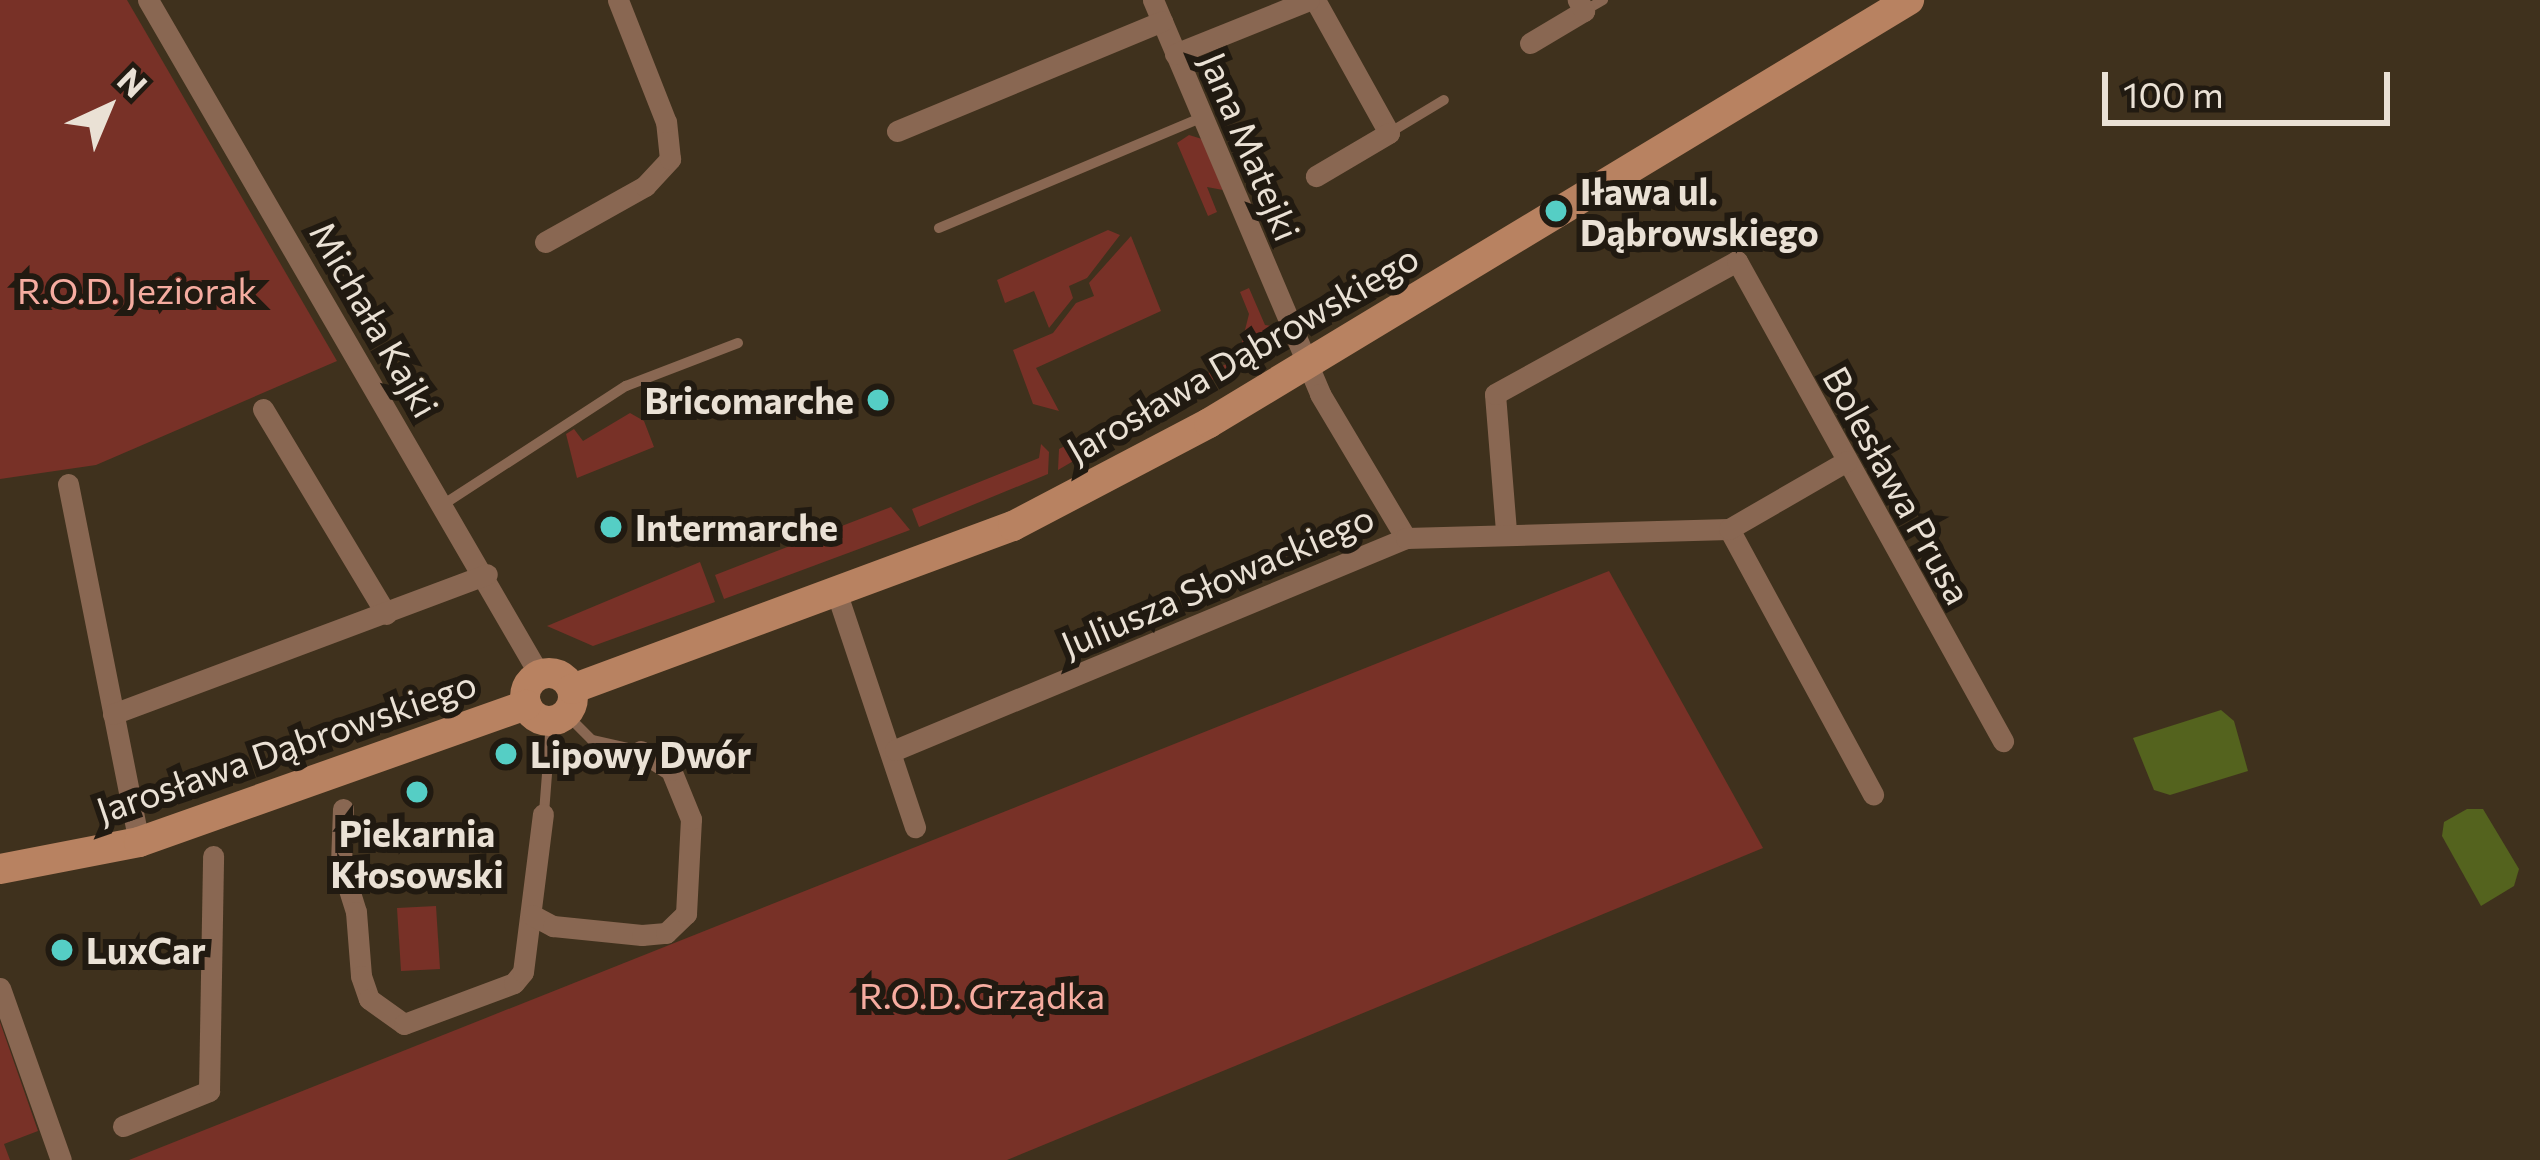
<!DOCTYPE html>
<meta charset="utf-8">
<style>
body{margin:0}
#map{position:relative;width:2540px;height:1160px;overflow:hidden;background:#3f311d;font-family:Commissioner,sans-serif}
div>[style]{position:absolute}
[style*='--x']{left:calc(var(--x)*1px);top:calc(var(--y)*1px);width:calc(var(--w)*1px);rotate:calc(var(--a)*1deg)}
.green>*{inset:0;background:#783127}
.water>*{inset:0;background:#54631e}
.lane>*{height:10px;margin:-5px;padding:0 5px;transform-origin:5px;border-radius:5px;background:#896752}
.street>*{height:21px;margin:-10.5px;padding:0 10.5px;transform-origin:10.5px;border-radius:10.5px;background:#896752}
.secondary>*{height:30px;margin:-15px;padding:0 15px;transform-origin:15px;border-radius:15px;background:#b88261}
.secondary>.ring{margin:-15px;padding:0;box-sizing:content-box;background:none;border:30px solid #b88261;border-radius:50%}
.dots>*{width:33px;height:33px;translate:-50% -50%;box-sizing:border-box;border:6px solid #211a11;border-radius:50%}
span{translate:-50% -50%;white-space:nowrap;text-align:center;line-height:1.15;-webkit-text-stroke:12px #211a11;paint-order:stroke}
.street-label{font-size:36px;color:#eae1d5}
.poi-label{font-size:36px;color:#eae1d5;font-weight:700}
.left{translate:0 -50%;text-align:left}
.right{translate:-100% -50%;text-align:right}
.park-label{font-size:36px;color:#f6aca0}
.north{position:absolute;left:48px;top:48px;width:120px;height:120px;-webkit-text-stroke:9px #211a11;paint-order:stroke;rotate:44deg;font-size:33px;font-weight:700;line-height:48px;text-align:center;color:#eae1d5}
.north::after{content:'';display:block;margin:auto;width:42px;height:54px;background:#eae1d5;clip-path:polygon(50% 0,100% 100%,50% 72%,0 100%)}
.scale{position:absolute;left:2102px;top:72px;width:288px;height:54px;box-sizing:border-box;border:6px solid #eae1d5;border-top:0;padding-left:15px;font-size:36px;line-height:42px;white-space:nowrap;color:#eae1d5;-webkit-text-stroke:9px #211a11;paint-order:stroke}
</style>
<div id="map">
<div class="green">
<div style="clip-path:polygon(0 0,127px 0,337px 361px,96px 465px,0 479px)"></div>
<div style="clip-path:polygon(1189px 135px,1202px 139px,1223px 190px,1207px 187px,1217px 212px,1208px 216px,1177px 143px)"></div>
<div style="clip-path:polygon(1108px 230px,1120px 235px,1087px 278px,1069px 286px,1073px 298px,1049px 328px,1034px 291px,1005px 303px,997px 280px)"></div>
<div style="clip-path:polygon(1131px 236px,1161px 311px,1036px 368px,1059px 411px,1033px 404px,1013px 350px,1053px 333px,1076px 303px,1094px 296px,1089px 283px)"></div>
<div style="clip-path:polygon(1249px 288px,1265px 325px,1281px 327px,1286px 337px,1058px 470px,1059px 449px,1238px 358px,1249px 314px,1240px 292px)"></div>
<div style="clip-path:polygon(630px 413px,644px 421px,654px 447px,577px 478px,566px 434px,574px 429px,583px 441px)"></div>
<div style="clip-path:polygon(1041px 444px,1049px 452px,1048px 474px,919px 527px,912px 509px,1039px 458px)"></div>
<div style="clip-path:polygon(891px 507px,910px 530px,724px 599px,715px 575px)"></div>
<div style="clip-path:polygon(700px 562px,715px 602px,593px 646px,547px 626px)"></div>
<div style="clip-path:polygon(1609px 571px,1763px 848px,1007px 1160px,129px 1160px)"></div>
<div style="clip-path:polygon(436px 906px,440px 969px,401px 971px,397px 908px)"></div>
<div style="clip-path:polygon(0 1022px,38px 1131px,4px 1144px,10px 1160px,0 1160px)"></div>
</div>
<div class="water">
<div style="clip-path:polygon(2221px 710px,2234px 721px,2248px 771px,2170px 795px,2154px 790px,2133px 738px)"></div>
<div style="clip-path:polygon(2467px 809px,2483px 809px,2519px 869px,2514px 886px,2481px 906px,2442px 836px,2444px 822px)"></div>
</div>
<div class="lane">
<div style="--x:1584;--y:11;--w:22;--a:-30"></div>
<div style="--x:1389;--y:133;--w:64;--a:-31"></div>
<div style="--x:939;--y:228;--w:286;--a:-22.8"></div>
<div style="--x:444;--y:504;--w:217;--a:-33"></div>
<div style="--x:626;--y:386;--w:120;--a:-21"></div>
<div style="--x:566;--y:714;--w:37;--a:45"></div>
<div style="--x:592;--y:740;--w:50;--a:12.7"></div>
<div style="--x:544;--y:813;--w:92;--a:-85.6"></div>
</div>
<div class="street">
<div style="--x:148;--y:0;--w:779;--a:59.88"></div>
<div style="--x:1153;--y:0;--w:428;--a:67"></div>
<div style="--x:1320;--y:394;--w:168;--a:59.2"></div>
<div style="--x:1315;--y:0;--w:152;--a:60.9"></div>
<div style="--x:1389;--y:133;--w:85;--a:149.5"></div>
<div style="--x:1530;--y:43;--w:63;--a:-30.7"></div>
<div style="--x:1584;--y:11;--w:13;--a:-119"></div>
<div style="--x:1175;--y:54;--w:144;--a:-21.9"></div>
<div style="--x:897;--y:131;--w:287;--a:-22.5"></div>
<div style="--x:545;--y:242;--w:115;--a:-29.2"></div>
<div style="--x:645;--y:186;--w:37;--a:-47"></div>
<div style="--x:670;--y:159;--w:37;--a:-96"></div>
<div style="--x:666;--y:122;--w:131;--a:-111.5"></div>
<div style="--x:263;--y:409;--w:239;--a:59"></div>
<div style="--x:68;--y:484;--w:365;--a:78.8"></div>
<div style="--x:1729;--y:529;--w:302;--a:61.5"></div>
<div style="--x:1506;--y:531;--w:137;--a:-94.6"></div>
<div style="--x:1495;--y:394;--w:276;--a:-28.8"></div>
<div style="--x:1737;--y:261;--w:549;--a:61.01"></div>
<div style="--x:837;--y:594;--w:246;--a:71.5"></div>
<div style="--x:113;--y:714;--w:399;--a:-20.5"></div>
<div style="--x:895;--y:750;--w:553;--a:-22.53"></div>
<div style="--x:1406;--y:538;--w:323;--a:-1.6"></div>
<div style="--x:1729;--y:529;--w:136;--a:-30"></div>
<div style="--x:343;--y:809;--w:55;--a:92.1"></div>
<div style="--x:341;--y:864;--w:50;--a:72.6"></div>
<div style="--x:356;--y:912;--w:64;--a:85.5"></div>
<div style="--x:361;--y:976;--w:24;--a:71"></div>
<div style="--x:369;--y:999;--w:43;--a:35.5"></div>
<div style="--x:404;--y:1024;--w:117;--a:-20.4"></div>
<div style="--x:514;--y:983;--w:14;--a:-51"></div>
<div style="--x:523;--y:972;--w:159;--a:-82.8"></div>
<div style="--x:532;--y:915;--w:24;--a:28"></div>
<div style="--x:553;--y:926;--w:89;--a:5.8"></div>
<div style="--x:642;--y:935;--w:24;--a:-5"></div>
<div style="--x:666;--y:933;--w:28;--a:-44"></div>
<div style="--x:686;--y:914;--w:95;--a:-87"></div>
<div style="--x:691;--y:819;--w:53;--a:-112.2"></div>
<div style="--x:671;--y:770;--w:36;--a:-148"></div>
<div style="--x:0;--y:988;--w:182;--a:70.5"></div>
<div style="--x:123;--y:1126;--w:93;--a:-22.1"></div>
<div style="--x:209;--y:1091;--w:235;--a:-89"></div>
</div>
<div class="secondary">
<div class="ring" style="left:525px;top:673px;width:18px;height:18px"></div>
<div style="--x:572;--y:689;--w:470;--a:-20.3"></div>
<div style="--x:1013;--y:526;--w:221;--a:-27.7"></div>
<div style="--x:1209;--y:423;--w:818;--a:-31.14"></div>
<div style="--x:0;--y:869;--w:142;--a:-11"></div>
<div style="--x:139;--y:842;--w:411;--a:-19.5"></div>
</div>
<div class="dots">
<div style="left:1556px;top:211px;background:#55cec5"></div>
<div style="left:878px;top:400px;background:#55cec5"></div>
<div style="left:611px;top:527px;background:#55cec5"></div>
<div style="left:506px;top:754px;background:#55cec5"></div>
<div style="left:417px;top:792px;background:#55cec5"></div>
<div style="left:62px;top:950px;background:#55cec5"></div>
</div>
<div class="street-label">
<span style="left:1251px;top:146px;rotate:67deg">Jana Matejki</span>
<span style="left:375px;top:319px;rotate:60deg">Michała Kajki</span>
<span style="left:1242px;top:353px;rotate:-30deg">Jarosława Dąbrowskiego</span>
<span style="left:1898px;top:485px;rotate:61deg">Bolesława Prusa</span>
<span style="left:1217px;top:580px;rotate:-23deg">Juliusza Słowackiego</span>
<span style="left:286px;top:746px;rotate:-19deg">Jarosława Dąbrowskiego</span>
</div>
<div class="poi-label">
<span class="left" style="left:1580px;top:211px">Iława ul.<br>Dąbrowskiego</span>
<span class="right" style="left:854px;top:400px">Bricomarche</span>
<span class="left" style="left:635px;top:527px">Intermarche</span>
<span class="left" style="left:530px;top:754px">Lipowy Dwór</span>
<span style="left:417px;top:853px">Piekarnia<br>Kłosowski</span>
<span class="left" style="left:86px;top:950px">LuxCar</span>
</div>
<div class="park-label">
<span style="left:137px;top:290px">R.O.D. Jeziorak</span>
<span style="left:982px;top:995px">R.O.D. Grządka</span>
</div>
<div class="north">N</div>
<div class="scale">100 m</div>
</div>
